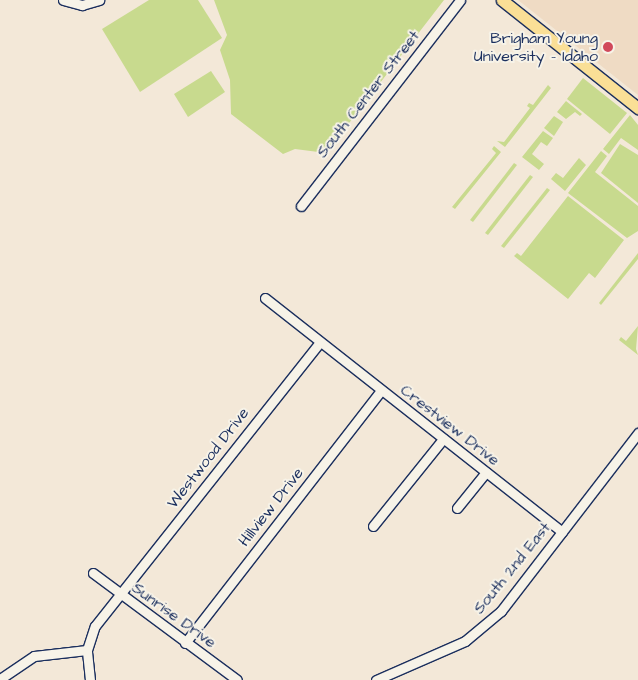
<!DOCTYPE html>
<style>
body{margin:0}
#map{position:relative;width:638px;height:680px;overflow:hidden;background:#f3e8d8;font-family:"Architects Daughter",sans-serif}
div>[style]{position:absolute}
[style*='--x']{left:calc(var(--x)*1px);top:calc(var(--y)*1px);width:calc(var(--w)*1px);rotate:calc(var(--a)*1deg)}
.built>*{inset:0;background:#efdbc4}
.green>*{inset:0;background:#c8da8e}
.roads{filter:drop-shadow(1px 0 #1b2f5e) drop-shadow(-1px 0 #1b2f5e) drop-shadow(0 1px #1b2f5e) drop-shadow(0 -1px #1b2f5e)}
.minor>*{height:9px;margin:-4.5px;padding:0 4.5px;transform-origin:4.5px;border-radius:4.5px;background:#f7f3e8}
.major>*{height:11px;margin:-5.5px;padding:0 5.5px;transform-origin:5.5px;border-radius:5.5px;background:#fadf96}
.dots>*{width:14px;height:14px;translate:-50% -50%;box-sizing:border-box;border:2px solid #f7f3e8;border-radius:50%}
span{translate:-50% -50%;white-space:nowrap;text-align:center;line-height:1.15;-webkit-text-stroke:4px #f7f3e8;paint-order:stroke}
.poi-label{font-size:16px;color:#1b2f5e}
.right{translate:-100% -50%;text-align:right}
.street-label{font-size:16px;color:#1b2f5e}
</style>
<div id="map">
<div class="built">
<div style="clip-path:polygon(518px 0,638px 0,638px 95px)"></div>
</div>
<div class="green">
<div style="clip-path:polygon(149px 0,198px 0,222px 38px,140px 92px,102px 29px)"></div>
<div style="clip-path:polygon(214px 0,444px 0,326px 153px,295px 149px,283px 154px,231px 114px,230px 80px,220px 50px,227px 35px)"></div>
<div style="clip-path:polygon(211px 71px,225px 92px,188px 117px,174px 94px)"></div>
<div style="clip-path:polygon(583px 78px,627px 113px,610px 134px,567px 99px)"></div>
<div style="clip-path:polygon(548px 85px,551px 88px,505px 147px,497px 141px,504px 142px,530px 108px,527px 106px,529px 103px,533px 105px)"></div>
<div style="clip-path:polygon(566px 101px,582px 114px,580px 116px,575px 112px,566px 119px,557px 112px)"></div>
<div style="clip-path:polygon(630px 115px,638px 125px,638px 150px,621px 138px,609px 154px,603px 149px)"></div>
<div style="clip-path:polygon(554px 116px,563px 122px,554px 136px,544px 128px)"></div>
<div style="clip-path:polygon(543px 131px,553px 138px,547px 146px,541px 142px,532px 154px,544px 164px,539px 170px,522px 157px)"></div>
<div style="clip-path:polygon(620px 144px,638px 155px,638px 203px,601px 173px)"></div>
<div style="clip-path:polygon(494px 146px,501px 152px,455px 209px,452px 207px,496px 153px,492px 149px)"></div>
<div style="clip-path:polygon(601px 151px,607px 156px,595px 172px,638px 206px,638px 231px,627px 238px,568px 193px)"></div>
<div style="clip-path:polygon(579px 158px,586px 165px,565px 191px,551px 179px,556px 173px,563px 178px)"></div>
<div style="clip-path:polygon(514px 163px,517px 165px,473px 222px,470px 220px)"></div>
<div style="clip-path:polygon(530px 175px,533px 177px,488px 235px,485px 233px)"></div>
<div style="clip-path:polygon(547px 188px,550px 190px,504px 248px,501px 246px)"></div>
<div style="clip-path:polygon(568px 196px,624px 240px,595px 278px,589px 273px,568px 299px,514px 256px,517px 253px,521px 256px)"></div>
<div style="clip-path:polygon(638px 253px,638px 259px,601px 305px,599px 303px)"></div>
<div style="clip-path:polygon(638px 326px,636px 349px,638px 355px,619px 340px,621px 337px,626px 341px)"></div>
</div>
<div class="roads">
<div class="minor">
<div style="--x:63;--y:0;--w:20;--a:15"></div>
<div style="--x:82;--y:5;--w:18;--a:-16"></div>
<div style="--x:301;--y:206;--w:260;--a:-52.3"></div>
<div style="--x:265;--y:298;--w:378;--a:38.2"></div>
<div style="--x:457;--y:508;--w:46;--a:-51.1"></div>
<div style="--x:373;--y:526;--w:112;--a:-51.2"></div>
<div style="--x:93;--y:573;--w:179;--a:36.6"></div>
<div style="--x:185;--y:643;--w:320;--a:-52.2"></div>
<div style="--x:0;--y:679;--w:41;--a:-34.1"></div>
<div style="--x:34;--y:656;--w:53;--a:-6.5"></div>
<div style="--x:90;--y:680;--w:30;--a:-96"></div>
<div style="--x:87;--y:650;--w:25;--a:-72"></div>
<div style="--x:95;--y:626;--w:362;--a:-51.6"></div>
<div style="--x:376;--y:680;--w:97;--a:-23.7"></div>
<div style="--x:465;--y:641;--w:47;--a:-39.8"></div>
<div style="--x:501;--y:611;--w:225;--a:-52.4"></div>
</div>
<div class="major">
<div style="--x:502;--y:0;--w:174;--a:38.5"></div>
</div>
</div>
<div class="dots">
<div style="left:608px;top:47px;background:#d1495b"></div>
</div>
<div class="poi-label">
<span class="right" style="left:598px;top:47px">Brigham Young<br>University - Idaho</span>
</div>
<div class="street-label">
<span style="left:368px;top:94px;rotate:-52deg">South Center Street</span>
<span style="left:450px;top:425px;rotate:38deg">Crestview Drive</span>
<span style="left:208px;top:458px;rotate:-52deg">Westwood Drive</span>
<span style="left:271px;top:507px;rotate:-52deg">Hillview Drive</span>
<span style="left:512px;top:568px;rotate:-51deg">South 2nd East</span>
<span style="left:174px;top:615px;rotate:36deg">Sunrise Drive</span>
</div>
</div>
